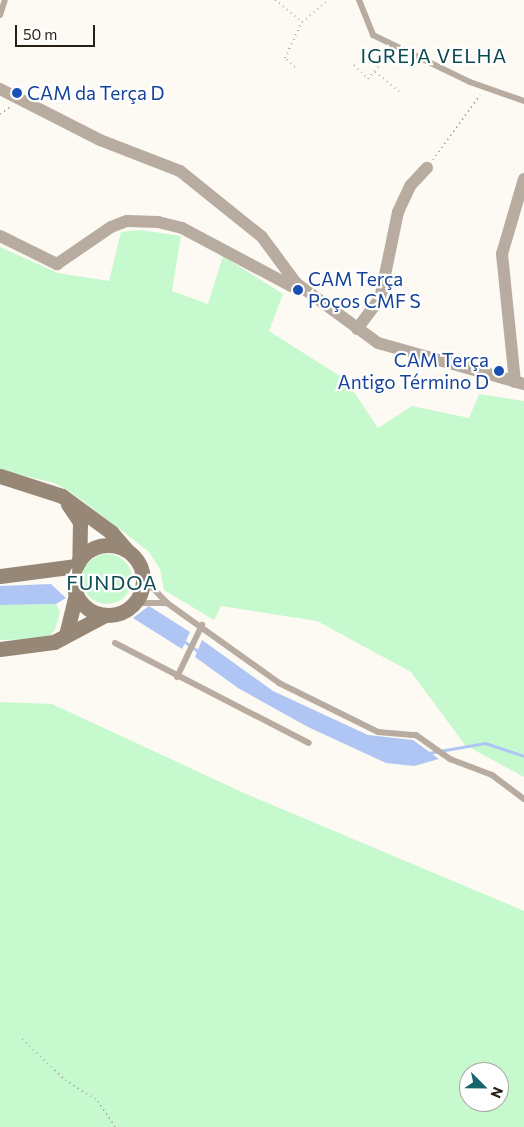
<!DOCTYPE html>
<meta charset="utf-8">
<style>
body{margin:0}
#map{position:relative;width:524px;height:1127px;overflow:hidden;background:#fdf9f3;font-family:Commissioner,sans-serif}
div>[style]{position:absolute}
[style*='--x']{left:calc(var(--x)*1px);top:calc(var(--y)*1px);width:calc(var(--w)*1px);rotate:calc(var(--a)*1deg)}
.green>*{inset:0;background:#c7f9ce}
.round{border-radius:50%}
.water>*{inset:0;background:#afc6f4}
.stream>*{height:3px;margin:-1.5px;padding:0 1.5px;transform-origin:1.5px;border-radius:1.5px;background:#afc6f4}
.path>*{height:2px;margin-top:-1px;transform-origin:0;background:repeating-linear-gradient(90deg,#b0aba3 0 1px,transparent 0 5px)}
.service>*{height:6px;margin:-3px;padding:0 3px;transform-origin:3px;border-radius:3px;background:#b8aca1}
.minor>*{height:12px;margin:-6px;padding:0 6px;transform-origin:6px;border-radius:6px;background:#b8aca1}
.secondary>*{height:15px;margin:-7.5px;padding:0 7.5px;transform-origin:7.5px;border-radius:7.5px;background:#978776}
.secondary>.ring{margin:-7.5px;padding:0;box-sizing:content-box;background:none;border:15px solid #978776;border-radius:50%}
.dots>*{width:14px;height:14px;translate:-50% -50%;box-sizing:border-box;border:2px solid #fff;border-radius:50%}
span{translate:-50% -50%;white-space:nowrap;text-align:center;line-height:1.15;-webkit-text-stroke:4.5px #fff;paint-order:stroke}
.transit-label{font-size:19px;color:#164399}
.left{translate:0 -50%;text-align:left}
.right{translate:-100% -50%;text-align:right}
.neighbourhood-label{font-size:20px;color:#0c4a52;letter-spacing:1px}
.north{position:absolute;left:459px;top:1062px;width:50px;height:50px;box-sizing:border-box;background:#fff;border:1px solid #a9a6a1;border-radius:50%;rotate:113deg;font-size:14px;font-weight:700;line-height:20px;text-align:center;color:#282015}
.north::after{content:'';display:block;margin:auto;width:18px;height:22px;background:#18646e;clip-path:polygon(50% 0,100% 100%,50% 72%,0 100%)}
.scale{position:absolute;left:15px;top:25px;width:80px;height:22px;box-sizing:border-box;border:2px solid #282015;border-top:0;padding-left:6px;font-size:15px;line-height:18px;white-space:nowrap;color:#282015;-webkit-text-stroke:4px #fff;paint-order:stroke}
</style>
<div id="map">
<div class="green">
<div style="clip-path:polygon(140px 230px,181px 236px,172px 291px,208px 304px,223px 256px,283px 294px,269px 331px,346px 380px,378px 428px,412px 406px,469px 418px,479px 394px,524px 401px,524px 777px,465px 745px,411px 672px,317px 621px,221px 606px,214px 620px,164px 590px,160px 569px,149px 552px,82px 500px,55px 483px,0 470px,0 247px,58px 273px,109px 281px,121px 232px)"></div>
<div class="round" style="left:82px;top:554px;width:50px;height:50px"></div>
<div style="clip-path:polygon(56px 604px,60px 612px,55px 630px,46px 639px,0 640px,0 605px)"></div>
<div style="clip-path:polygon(evenodd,0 702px,52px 704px,244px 793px,524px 911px,524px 1127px,0 1127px,0 702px,469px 1072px,499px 1072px,499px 1102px,469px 1102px,469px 1072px)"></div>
</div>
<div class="water">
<div style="clip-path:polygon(51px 584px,66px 598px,56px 604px,0 605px,0 586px)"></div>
<div style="clip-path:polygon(149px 606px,190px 632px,182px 649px,133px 618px)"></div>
<div style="clip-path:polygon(202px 640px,273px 691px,368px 735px,413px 740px,439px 759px,414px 766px,386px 763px,308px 727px,238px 688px,195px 657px)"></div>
</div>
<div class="stream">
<div style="--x:182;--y:640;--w:21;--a:35"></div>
<div style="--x:428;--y:753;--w:58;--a:-10"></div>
<div style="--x:485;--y:743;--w:41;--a:18.4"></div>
</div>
<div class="path">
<div style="--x:275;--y:0;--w:35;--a:39"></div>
<div style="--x:302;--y:22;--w:34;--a:-40"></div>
<div style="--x:354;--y:65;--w:20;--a:45"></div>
<div style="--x:368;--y:79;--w:34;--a:-50"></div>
<div style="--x:295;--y:67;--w:13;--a:-138"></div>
<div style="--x:285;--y:58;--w:40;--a:-65"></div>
<div style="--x:375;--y:72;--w:35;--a:39"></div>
<div style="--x:0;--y:114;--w:12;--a:-35"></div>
<div style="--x:433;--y:160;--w:80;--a:-54.1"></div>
<div style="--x:22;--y:1039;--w:59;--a:43.6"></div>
<div style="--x:65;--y:1080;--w:39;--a:32"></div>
<div style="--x:98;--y:1101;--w:31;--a:57"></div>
</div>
<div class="service">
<div style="--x:359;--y:0;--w:38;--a:68"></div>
<div style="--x:373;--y:35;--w:108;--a:25.9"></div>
<div style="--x:470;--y:82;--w:57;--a:19.4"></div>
<div style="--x:0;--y:15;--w:16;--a:-72"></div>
<div style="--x:143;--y:578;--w:35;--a:46"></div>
<div style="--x:167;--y:603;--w:138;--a:35.5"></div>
<div style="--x:279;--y:683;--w:110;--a:26.3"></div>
<div style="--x:378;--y:732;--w:38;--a:5"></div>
<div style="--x:416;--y:735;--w:42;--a:35.2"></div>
<div style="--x:450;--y:759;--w:45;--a:20.9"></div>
<div style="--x:492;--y:775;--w:40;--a:37"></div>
<div style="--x:134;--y:603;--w:33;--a:0"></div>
<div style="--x:115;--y:643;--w:218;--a:27.3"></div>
<div style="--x:177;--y:677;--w:58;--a:-64.3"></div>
</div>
<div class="minor">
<div style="--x:0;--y:89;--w:112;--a:27"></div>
<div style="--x:100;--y:140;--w:86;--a:21.2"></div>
<div style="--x:180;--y:171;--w:105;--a:38.8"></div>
<div style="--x:262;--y:237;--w:57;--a:53.5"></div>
<div style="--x:296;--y:283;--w:102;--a:36.2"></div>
<div style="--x:378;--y:343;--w:152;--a:15.7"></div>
<div style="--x:0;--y:236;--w:64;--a:26.2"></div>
<div style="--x:57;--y:264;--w:65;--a:-34.4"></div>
<div style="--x:111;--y:227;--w:17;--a:-21"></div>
<div style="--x:127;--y:221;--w:31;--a:2"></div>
<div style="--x:158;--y:222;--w:25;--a:14"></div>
<div style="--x:182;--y:228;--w:123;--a:28"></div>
<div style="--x:291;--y:286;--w:6;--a:-31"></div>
<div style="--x:357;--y:329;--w:38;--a:-53"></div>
<div style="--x:380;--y:299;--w:89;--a:-78.3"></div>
<div style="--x:398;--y:212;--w:29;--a:-65"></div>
<div style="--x:410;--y:186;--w:25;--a:-47"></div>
<div style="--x:515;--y:382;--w:129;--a:-95.8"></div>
<div style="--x:502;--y:254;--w:78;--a:-73.7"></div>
</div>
<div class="secondary">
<div style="--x:0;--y:476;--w:65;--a:17.9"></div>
<div style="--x:62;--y:496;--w:61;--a:36.3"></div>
<div style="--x:111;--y:532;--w:23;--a:49"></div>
<div style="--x:68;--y:504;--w:22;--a:56"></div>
<div style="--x:80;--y:522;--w:39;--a:91"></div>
<div class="ring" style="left:73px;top:545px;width:55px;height:55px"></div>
<div style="--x:0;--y:576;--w:77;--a:-7.5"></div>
<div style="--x:66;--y:635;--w:42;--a:-76.3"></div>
<div style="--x:0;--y:649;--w:54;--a:-7.4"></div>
<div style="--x:54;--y:642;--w:58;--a:-27.9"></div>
</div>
<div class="dots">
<div style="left:17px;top:93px;background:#1a4fb4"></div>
<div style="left:298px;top:290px;background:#1a4fb4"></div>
<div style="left:499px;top:371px;background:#1a4fb4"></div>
</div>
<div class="transit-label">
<span class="left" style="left:27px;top:93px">CAM da Terça D</span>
<span class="left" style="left:308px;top:290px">CAM Terça<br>Poços CMF S</span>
<span class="right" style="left:489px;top:371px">CAM Terça<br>Antigo Término D</span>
</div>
<div class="neighbourhood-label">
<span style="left:434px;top:55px">IGREJA VELHA</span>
<span style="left:112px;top:582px">FUNDOA</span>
</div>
<div class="north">N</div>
<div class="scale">50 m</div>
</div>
